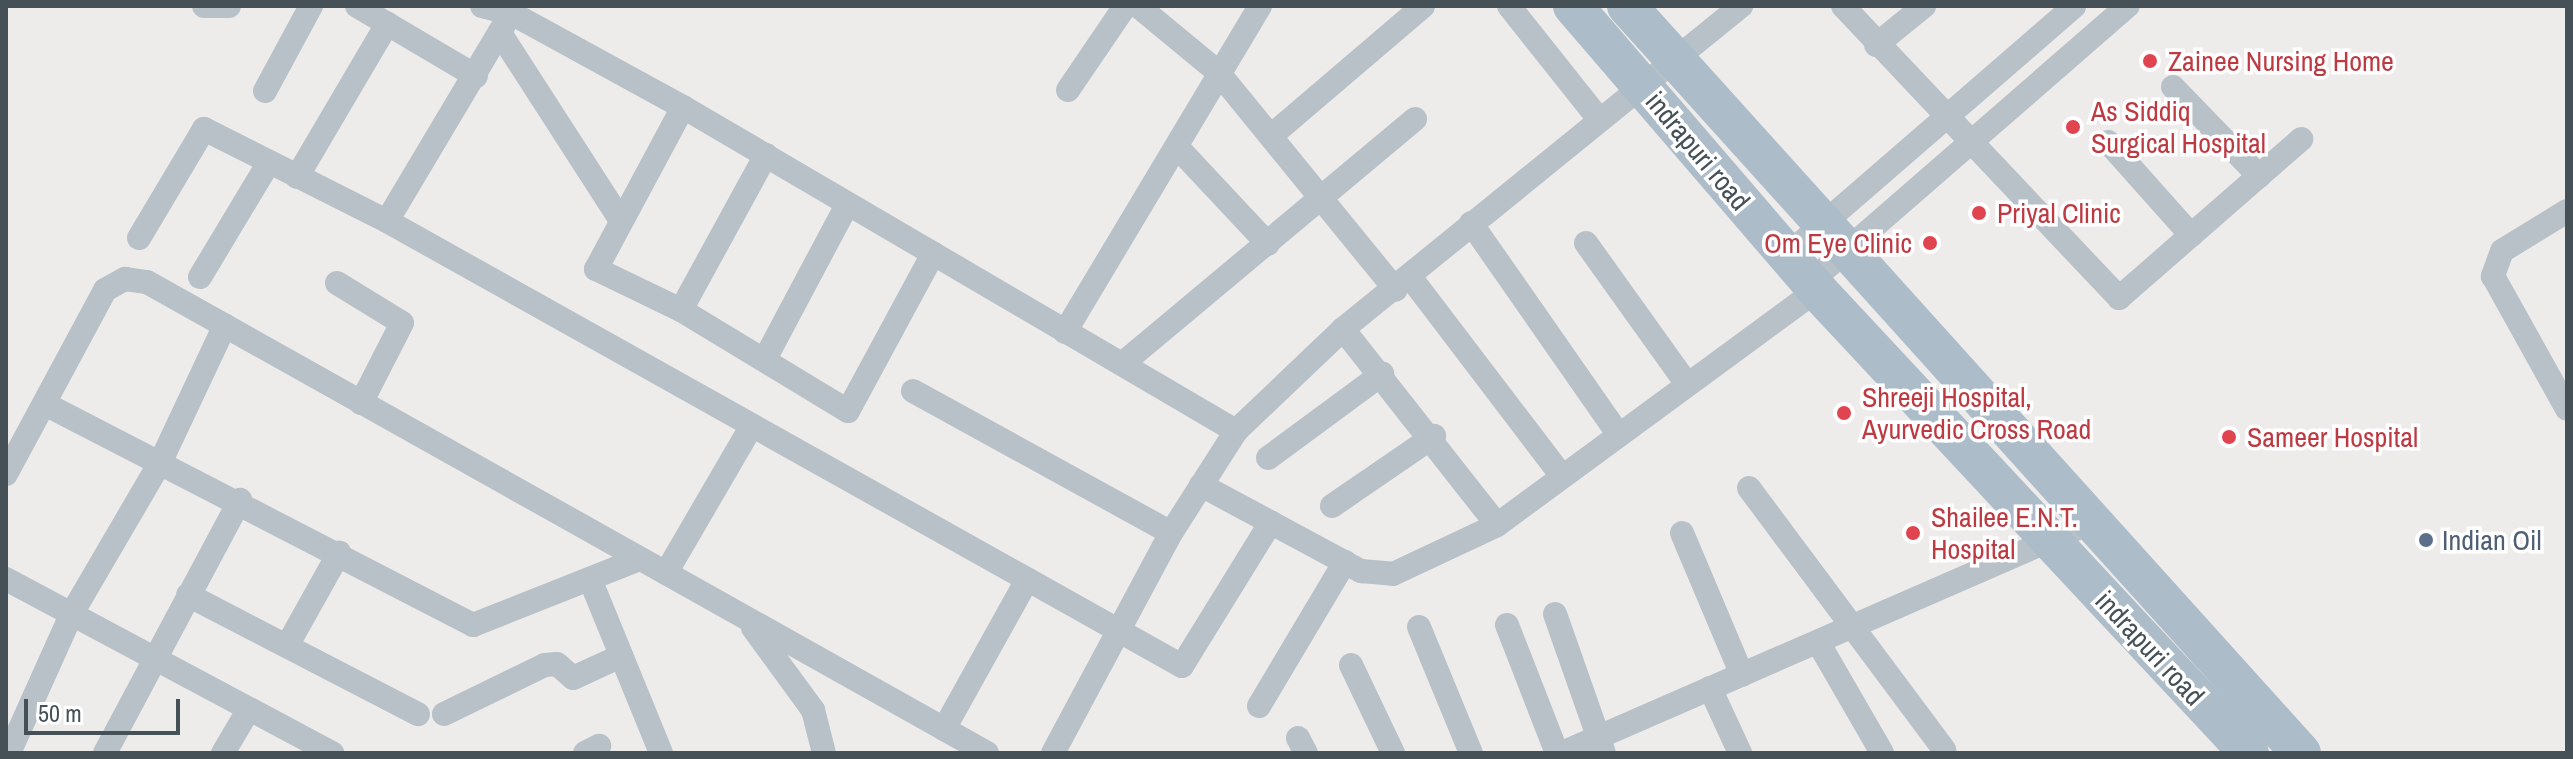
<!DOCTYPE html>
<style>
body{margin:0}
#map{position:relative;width:2573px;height:759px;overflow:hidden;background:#eeebeb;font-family:"Archivo Narrow",sans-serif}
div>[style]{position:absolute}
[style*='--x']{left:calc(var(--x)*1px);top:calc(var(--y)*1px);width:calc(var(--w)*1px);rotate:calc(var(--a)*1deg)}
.street>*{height:24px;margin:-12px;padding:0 12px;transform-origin:12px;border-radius:12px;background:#b7c1c7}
.primary>*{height:40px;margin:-20px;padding:0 20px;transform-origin:20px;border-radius:20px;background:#acbcc9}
.dots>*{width:22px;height:22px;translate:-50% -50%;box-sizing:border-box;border:4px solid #fff;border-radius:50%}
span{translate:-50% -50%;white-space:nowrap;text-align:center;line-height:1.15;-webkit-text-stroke:7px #fff;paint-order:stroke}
.health-label{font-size:28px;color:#be3a42}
.left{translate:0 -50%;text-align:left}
.right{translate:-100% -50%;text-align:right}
.street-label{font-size:28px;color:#455057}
.service-label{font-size:28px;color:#4e5e75}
.frame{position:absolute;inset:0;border:8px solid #455057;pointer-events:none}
.scale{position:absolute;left:24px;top:699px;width:156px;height:36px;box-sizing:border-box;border:4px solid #455057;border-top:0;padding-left:10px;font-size:24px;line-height:28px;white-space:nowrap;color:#455057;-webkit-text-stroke:6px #fff;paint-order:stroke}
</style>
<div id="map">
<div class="street">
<div style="--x:204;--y:6;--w:25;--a:0"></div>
<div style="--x:357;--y:6;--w:138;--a:30.5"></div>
<div style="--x:482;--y:6;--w:30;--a:14"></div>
<div style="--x:511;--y:13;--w:196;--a:28.7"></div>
<div style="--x:683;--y:107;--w:641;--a:30.37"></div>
<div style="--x:1138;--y:6;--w:104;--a:39.5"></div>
<div style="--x:1218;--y:72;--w:281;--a:50.8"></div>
<div style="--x:1509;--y:6;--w:144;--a:51.5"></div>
<div style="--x:1843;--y:6;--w:402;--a:46.6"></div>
<div style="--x:2119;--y:298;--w:242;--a:-41.1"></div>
<div style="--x:500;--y:33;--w:221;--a:57.2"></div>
<div style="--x:1876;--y:45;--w:62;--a:-39.1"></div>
<div style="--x:2173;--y:87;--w:124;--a:46"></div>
<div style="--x:1068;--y:90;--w:102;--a:-55.8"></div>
<div style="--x:265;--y:91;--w:97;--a:-61.6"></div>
<div style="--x:683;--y:107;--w:184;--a:118.2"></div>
<div style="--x:596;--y:269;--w:94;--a:25.8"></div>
<div style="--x:681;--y:310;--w:195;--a:31.2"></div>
<div style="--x:848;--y:411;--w:179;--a:-61.6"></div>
<div style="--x:1271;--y:136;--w:200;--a:-40.5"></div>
<div style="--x:2108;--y:142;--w:125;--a:48.3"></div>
<div style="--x:1179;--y:149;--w:130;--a:46.9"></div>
<div style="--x:297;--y:177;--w:178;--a:-59.5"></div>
<div style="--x:2567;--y:211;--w:76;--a:148.4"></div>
<div style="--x:2502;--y:251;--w:27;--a:110"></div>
<div style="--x:2493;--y:276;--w:152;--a:60.9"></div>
<div style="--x:387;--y:221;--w:250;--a:-59.2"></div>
<div style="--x:1471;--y:223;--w:257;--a:55.1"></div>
<div style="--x:139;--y:238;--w:127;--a:-59.2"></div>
<div style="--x:204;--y:129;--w:205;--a:26.7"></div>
<div style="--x:387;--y:221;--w:911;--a:29.24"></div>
<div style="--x:1182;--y:666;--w:169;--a:-58.3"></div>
<div style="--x:1586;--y:243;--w:173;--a:54.4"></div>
<div style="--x:1787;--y:255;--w:380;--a:-40.9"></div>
<div style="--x:200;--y:277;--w:134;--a:-59"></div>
<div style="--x:1411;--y:278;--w:248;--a:52.7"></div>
<div style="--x:1810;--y:282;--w:421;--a:-41"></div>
<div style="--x:337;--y:283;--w:76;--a:31.6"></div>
<div style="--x:402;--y:323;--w:90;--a:117.1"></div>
<div style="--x:681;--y:310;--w:177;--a:-61.3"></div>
<div style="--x:1343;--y:329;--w:249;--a:51.8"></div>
<div style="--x:1065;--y:332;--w:380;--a:-59.1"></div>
<div style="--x:765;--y:359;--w:174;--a:-62"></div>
<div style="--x:1122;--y:364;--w:382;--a:-39.9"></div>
<div style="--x:913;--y:391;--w:294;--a:28.8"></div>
<div style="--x:45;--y:404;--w:482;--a:27.3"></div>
<div style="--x:473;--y:625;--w:176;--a:-21.6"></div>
<div style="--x:1268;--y:458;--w:142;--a:-36.4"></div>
<div style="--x:6;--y:474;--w:209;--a:-61.7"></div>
<div style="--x:105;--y:290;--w:23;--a:-29"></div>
<div style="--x:125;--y:279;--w:22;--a:8"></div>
<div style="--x:147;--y:282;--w:963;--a:29.28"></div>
<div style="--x:1201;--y:485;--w:182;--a:28.3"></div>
<div style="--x:1361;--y:571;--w:32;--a:5"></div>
<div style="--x:1393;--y:574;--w:115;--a:-25.2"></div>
<div style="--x:1497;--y:525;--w:397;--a:-36.3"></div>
<div style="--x:1749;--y:488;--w:327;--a:53.3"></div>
<div style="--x:1332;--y:506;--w:124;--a:-34.5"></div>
<div style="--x:1682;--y:533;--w:154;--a:67.1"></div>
<div style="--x:666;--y:573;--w:169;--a:-59.8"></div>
<div style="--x:6;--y:579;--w:370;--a:28.1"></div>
<div style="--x:590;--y:579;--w:188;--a:67.8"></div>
<div style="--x:188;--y:595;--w:259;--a:27.4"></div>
<div style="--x:1555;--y:614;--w:147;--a:70.6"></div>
<div style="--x:1507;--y:625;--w:137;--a:68.7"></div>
<div style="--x:1419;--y:627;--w:136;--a:67.6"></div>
<div style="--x:753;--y:628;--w:102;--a:53.8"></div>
<div style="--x:813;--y:710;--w:44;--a:75.7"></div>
<div style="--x:1818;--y:642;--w:128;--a:60"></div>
<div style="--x:287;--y:646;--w:107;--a:-60.8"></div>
<div style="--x:1351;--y:665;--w:98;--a:64.5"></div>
<div style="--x:1710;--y:688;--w:72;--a:65.2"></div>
<div style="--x:1259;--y:706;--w:168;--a:-59.2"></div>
<div style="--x:444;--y:714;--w:112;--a:-25.9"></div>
<div style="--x:545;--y:665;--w:12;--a:-5"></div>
<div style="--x:557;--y:664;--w:21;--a:41"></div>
<div style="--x:573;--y:678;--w:53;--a:-24.6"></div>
<div style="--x:944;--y:729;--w:171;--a:-60.9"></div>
<div style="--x:1298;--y:738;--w:17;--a:62"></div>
<div style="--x:9;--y:753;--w:151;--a:-65.8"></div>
<div style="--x:71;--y:615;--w:178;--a:-59.7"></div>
<div style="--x:161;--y:461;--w:150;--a:-64.8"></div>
<div style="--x:105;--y:753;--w:287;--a:-61.9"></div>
<div style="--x:223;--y:753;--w:51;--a:-59.4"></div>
<div style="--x:585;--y:753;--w:16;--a:-27"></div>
<div style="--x:1053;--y:753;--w:250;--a:-61.8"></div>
<div style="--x:1171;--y:533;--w:121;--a:-57.5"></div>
<div style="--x:1236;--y:431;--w:148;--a:-43.6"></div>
<div style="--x:1343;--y:329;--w:513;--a:-39.06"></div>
<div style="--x:1562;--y:753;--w:583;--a:-23.57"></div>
</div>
<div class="primary">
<div style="--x:1573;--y:6;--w:374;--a:49.3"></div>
<div style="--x:1817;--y:290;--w:633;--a:46.98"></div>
<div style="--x:1627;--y:6;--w:1006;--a:47.94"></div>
</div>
<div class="dots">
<div style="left:2150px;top:61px;background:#e0444e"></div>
<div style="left:2073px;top:127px;background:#e0444e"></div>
<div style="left:1979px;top:213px;background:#e0444e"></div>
<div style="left:1930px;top:243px;background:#e0444e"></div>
<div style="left:1844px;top:413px;background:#e0444e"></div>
<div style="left:2229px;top:437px;background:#e0444e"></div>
<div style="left:1913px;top:533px;background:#e0444e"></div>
<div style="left:2426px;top:540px;background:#5c6f8a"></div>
</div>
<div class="health-label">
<span class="left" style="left:2168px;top:61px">Zainee Nursing Home</span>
<span class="left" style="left:2091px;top:127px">As Siddiq<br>Surgical Hospital</span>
<span class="left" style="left:1997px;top:213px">Priyal Clinic</span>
<span class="right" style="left:1912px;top:243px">Om Eye Clinic</span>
<span class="left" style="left:1862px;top:413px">Shreeji Hospital,<br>Ayurvedic Cross Road</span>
<span class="left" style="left:2247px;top:437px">Sameer Hospital</span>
<span class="left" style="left:1931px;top:533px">Shailee E.N.T.<br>Hospital</span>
</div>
<div class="street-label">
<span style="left:1698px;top:151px;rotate:50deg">indrapuri road</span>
<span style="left:2150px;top:648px;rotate:47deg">indrapuri road</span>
</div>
<div class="service-label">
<span class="left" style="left:2442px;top:540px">Indian Oil</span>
</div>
<div class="frame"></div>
<div class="scale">50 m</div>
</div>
